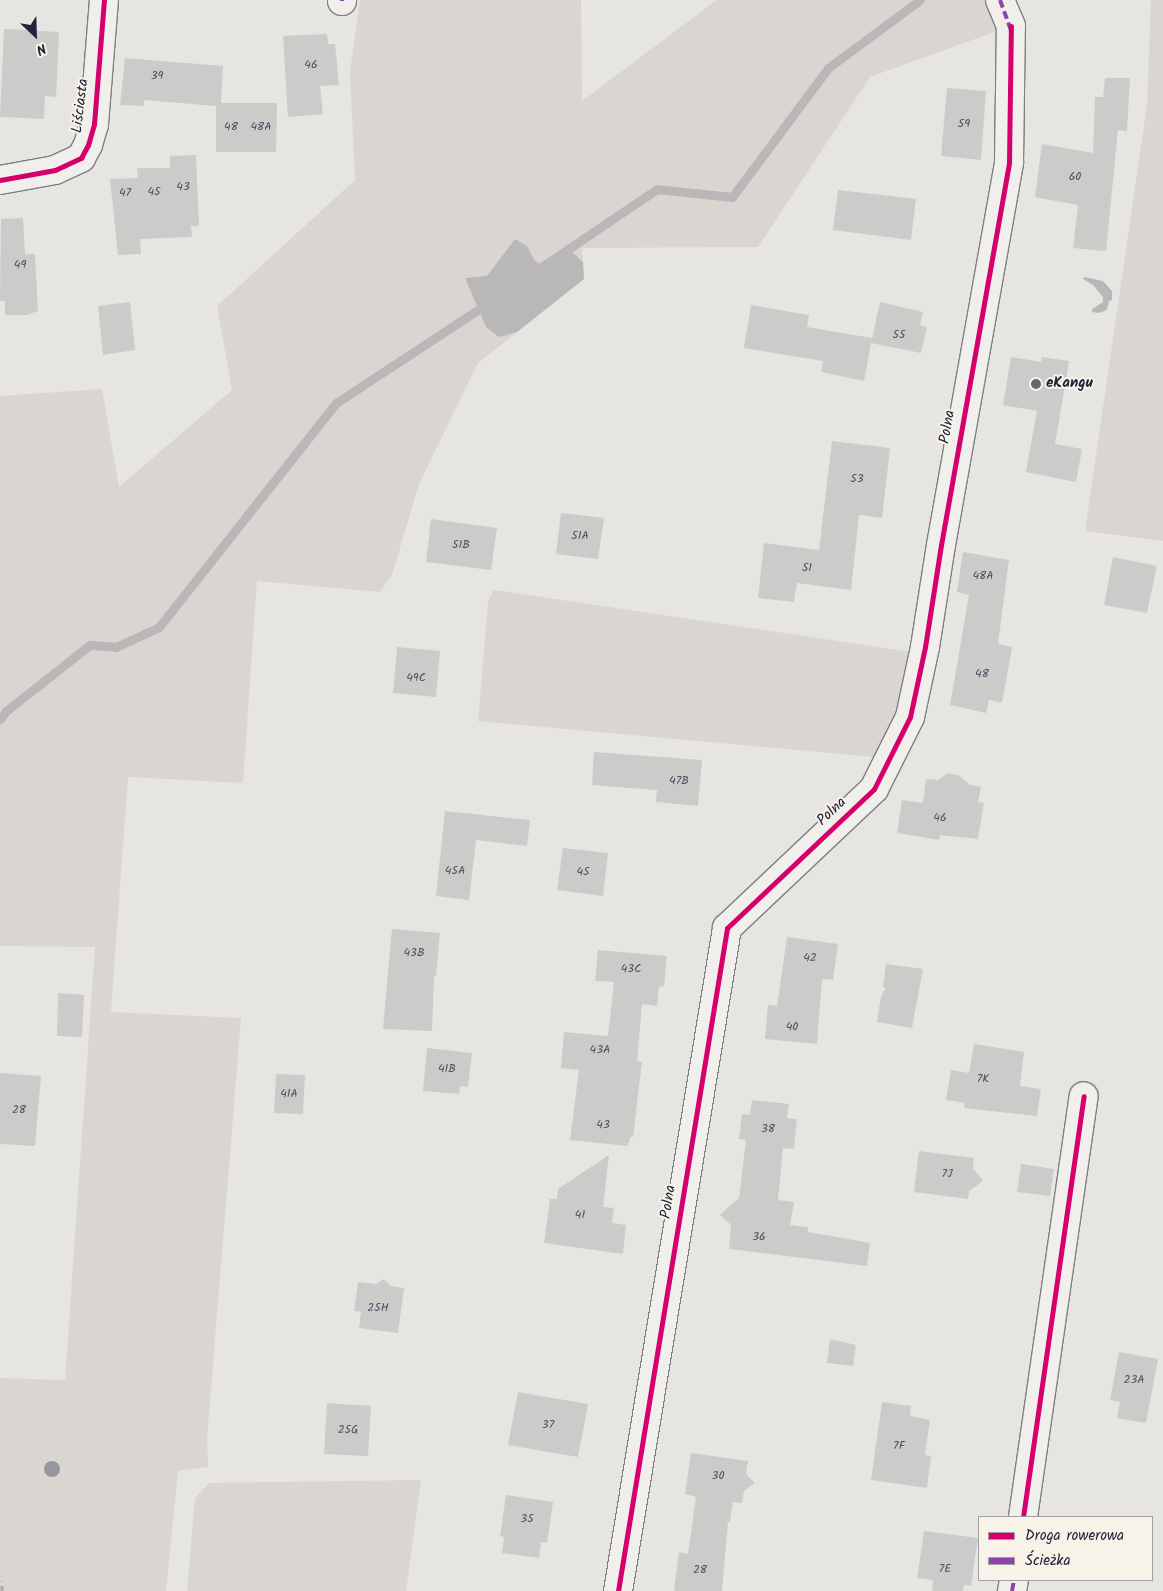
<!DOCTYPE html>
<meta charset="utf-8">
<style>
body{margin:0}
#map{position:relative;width:1163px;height:1591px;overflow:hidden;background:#e7e5e1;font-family:Kalam,sans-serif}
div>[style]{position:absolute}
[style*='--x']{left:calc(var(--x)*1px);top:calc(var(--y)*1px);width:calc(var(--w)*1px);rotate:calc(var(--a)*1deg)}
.green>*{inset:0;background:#d9d6d2}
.water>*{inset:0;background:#bab7b8}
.stream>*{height:9px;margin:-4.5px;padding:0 4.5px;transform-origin:4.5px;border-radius:4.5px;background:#bab7b8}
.building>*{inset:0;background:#cdcbc9}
.path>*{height:3px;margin-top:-1.5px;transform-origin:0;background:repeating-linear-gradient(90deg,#acaaab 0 5px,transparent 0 9px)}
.roads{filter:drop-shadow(1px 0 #7f7e81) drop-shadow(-1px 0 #7f7e81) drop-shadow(0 1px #7f7e81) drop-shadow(0 -1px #7f7e81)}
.street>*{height:28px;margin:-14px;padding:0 14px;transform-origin:14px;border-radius:14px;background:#f0efeb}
.quiet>*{height:4px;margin-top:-2px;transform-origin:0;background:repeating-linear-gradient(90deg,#8e44ad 0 8px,transparent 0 12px)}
.cycleway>*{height:5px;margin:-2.5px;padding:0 2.5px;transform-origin:2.5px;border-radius:2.5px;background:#d6006c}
.trees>*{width:16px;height:16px;margin:-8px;border-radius:50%;background:#97959d}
.dots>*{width:14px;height:14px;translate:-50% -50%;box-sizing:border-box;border:2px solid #f7f3e8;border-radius:50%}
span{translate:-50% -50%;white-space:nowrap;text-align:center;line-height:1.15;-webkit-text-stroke:4px #f7f3e8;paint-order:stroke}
.number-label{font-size:12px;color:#4d4c5e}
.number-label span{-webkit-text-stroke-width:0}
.street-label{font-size:15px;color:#22223b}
.poi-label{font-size:15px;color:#22223b;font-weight:700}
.left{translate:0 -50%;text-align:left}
.legend{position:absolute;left:978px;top:1516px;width:175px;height:65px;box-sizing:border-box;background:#f7f3e8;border:1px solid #a29fa3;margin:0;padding:6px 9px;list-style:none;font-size:15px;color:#22223b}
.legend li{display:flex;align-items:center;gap:10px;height:25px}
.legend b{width:25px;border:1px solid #a29fa3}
.north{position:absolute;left:10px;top:10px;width:50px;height:50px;-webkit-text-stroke:4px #f7f3e8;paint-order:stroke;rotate:156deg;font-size:14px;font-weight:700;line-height:20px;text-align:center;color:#22223b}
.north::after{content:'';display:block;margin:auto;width:18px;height:22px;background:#22223b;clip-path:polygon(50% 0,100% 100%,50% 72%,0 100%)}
</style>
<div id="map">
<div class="green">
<div style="clip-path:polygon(360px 0,581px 0,582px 101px,717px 0,1000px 0,1011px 26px,870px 77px,758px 247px,582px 248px,584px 279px,478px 363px,419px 484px,392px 575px,380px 592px,257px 581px,243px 783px,128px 777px,111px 1012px,241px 1018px,207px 1439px,208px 1467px,178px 1471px,166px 1591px,0 1591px,0 1378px,65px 1380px,95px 947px,0 946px,0 396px,102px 389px,119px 487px,232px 390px,217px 306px,355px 180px,350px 72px)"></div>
<div style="clip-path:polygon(1151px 0,1163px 0,1163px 541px,1085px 531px,1147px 105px)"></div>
<div style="clip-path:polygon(494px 590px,912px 652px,898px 715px,874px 757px,478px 721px,488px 601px)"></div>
<div style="clip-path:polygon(421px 1480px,406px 1591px,187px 1591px,195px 1498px,209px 1483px)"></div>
</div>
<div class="water">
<div style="clip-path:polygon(515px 239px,527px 246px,534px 260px,543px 266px,571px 251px,583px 262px,584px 279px,517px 332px,499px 337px,486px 327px,465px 278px,487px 276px)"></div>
<div style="clip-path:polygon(1084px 277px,1103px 281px,1112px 291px,1112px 300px,1109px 301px,1107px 310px,1099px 313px,1092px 312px,1092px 309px,1103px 302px,1103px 297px,1093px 285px,1083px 279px)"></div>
</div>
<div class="stream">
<div style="--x:534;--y:272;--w:148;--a:-34"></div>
<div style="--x:657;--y:189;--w:75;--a:6.1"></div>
<div style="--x:732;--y:197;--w:161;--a:-53.3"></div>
<div style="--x:828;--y:68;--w:114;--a:-36.5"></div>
<div style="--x:0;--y:719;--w:10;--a:-53"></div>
<div style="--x:6;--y:711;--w:107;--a:-38.2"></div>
<div style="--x:90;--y:645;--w:26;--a:4"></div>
<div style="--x:116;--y:647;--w:47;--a:-24.9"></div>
<div style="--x:159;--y:627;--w:285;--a:-51.7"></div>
<div style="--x:336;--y:403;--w:182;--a:-33.3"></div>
</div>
<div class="building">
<div style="clip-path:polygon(4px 29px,59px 32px,56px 97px,45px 96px,44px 119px,0 117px)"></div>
<div style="clip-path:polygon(327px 34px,328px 44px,335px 44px,339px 85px,320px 86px,323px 114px,288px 117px,283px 36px)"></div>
<div style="clip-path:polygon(125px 58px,223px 66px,221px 103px,277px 103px,276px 152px,216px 152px,216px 106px,144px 100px,144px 106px,120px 105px)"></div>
<div style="clip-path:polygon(1105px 78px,1130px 78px,1127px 131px,1118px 130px,1106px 251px,1073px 248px,1078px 205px,1035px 197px,1042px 144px,1093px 153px,1095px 97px,1103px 97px)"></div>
<div style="clip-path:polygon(947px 88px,986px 91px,981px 160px,941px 156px)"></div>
<div style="clip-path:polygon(196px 155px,199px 226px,191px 226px,192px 237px,140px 239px,141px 254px,118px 255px,110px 179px,138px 178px,137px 168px,170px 168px,170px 156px)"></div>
<div style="clip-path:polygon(838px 190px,916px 199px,911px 240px,833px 230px)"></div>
<div style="clip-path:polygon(23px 218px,25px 254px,35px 254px,38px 311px,27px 315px,5px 315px,5px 301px,0 301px,1px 219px)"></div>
<div style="clip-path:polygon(130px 302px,135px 350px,103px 355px,98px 306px)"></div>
<div style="clip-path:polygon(880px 302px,923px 312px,920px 325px,927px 327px,921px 353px,871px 343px)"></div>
<div style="clip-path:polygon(751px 305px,809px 315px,807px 327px,872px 338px,864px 381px,821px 372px,823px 361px,744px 348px)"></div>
<div style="clip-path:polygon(1011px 357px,1041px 362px,1042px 357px,1069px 361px,1055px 444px,1082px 449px,1076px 482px,1026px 472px,1037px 411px,1003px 405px)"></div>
<div style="clip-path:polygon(832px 441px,890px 448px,882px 518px,859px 515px,851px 590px,797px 583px,794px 602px,758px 598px,764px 543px,819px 550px)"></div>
<div style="clip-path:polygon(561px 513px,604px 518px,598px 559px,556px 554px)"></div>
<div style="clip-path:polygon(431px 519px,497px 528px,491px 570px,426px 562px)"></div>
<div style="clip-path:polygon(963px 552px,1009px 560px,998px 644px,1012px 647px,1002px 703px,989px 700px,986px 713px,950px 705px,969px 595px,957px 592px)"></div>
<div style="clip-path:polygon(1113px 557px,1157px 566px,1147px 613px,1104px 605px)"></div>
<div style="clip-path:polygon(397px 647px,440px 651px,436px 697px,393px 693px)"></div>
<div style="clip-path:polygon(594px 752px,702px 760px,698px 806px,656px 802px,657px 790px,592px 785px)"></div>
<div style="clip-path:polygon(948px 773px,960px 776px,970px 785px,981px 787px,978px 802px,984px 803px,978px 839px,940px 835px,939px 840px,897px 833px,902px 800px,923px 803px,926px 779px,938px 780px)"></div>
<div style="clip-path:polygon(445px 811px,530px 820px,527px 846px,476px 840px,469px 900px,436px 896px)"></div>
<div style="clip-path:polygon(563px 848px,608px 853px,603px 896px,557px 890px)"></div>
<div style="clip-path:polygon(392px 929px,440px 933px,436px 976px,434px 976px,432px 1031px,383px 1029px)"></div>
<div style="clip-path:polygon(787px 937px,838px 944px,833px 980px,822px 979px,817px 1044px,765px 1039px,768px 1005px,777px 1006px)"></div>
<div style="clip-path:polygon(598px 950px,667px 956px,664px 986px,659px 987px,657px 1006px,642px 1004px,637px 1061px,642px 1062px,633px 1137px,630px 1137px,628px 1146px,570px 1140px,579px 1070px,561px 1068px,564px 1032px,608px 1036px,614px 982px,595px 981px)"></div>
<div style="clip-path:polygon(886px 964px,923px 969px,912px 1028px,877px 1022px,881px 996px,886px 988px,883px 987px)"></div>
<div style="clip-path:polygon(58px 993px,84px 995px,82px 1037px,57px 1036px)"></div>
<div style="clip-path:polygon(974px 1044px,1024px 1052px,1020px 1086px,1041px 1089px,1037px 1116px,964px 1108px,965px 1103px,946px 1100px,951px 1070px,969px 1073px)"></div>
<div style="clip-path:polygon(427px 1048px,472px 1053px,468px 1087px,460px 1086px,459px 1094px,423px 1091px)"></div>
<div style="clip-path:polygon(0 1073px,41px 1076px,35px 1146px,0 1144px)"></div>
<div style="clip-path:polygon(276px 1074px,305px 1075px,303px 1114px,274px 1113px)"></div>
<div style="clip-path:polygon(752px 1100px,789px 1104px,787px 1118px,797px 1119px,794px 1149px,783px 1148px,778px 1200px,794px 1202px,790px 1225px,808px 1227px,808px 1232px,870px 1243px,867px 1266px,729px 1249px,731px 1225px,720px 1215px,739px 1198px,746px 1140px,739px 1139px,742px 1114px,750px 1115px)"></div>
<div style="clip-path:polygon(919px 1151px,974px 1158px,973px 1168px,983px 1181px,969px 1191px,968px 1199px,914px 1192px)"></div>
<div style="clip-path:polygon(609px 1155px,603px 1207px,614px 1208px,612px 1223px,626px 1225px,623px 1254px,544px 1243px,550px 1199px,557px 1199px,558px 1189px)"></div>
<div style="clip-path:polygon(1021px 1164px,1054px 1169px,1050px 1196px,1017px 1192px)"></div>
<div style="clip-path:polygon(384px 1279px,390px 1286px,404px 1288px,398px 1333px,359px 1328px,361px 1312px,354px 1311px,358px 1282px,376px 1284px)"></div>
<div style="clip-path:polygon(830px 1339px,856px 1345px,853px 1366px,827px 1363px)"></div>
<div style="clip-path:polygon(1119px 1352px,1158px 1359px,1146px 1423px,1117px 1418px,1120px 1402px,1110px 1400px)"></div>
<div style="clip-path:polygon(518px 1392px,588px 1404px,578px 1457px,508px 1445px)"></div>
<div style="clip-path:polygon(882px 1402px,911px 1406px,910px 1416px,930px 1420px,925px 1455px,931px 1456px,927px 1488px,871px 1480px)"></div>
<div style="clip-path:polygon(327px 1403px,371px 1406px,368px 1456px,324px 1454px)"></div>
<div style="clip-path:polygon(691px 1453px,748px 1461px,746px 1474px,755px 1483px,744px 1491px,742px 1503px,733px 1502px,730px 1522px,728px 1522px,722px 1591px,674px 1591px,679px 1552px,688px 1554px,696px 1497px,685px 1494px)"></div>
<div style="clip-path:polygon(506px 1495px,553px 1502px,547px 1543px,541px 1542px,539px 1558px,502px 1553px,504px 1537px,500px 1536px)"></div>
<div style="clip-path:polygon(924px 1531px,978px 1538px,971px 1586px,964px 1585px,963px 1591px,932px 1591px,933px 1580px,917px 1578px)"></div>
</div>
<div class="path">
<div style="--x:2;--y:1591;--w:10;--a:-90"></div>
</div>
<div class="roads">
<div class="street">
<div style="--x:342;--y:1;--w:1;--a:-90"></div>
<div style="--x:0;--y:180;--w:56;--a:-10.3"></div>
<div style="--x:55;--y:170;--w:29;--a:-25"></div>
<div style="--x:81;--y:158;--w:15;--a:-62"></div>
<div style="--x:88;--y:145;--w:22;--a:-74"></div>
<div style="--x:94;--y:124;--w:124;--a:-85.4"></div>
<div style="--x:1023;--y:1517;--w:425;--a:-81.8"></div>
<div style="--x:618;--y:1591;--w:672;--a:-80.66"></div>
<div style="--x:727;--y:928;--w:202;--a:-43.4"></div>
<div style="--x:874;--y:789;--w:80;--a:-63.4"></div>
<div style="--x:910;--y:717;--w:72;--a:-77.9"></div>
<div style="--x:925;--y:647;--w:103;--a:-81.1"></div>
<div style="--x:941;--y:545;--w:389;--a:-79.9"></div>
<div style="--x:1009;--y:162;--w:136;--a:-89.2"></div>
<div style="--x:1011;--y:26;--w:28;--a:-113"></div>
<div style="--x:1012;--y:1591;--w:11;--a:-80"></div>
</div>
</div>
<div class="quiet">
<div style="--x:1000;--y:0;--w:32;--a:70"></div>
<div style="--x:342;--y:1;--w:1;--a:-90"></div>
<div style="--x:1012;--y:1591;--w:11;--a:-80"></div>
</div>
<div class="cycleway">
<div style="--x:0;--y:180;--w:56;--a:-10.3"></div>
<div style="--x:55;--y:170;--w:29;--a:-25"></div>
<div style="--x:81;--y:158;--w:15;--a:-62"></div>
<div style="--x:88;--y:145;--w:22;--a:-74"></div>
<div style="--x:94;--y:124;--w:124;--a:-85.4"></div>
<div style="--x:1023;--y:1517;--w:425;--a:-81.8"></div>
<div style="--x:618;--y:1591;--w:672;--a:-80.66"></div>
<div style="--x:727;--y:928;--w:202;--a:-43.4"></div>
<div style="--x:874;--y:789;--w:80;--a:-63.4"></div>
<div style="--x:910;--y:717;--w:72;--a:-77.9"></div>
<div style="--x:925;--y:647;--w:103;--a:-81.1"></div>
<div style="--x:941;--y:545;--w:389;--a:-79.9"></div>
<div style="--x:1009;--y:162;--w:136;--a:-89.2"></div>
</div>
<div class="trees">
<div style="left:52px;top:1469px"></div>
</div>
<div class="dots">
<div style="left:1036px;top:384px;background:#676675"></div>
</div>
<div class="number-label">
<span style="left:311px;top:65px">46</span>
<span style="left:157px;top:76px">39</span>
<span style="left:964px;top:124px">59</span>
<span style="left:231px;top:127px">48</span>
<span style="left:261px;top:127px">48A</span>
<span style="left:1075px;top:177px">60</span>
<span style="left:183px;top:187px">43</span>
<span style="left:154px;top:192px">45</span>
<span style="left:125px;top:193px">47</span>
<span style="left:20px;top:265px">49</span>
<span style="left:899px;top:335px">55</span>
<span style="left:857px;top:479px">53</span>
<span style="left:580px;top:536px">51A</span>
<span style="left:461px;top:545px">51B</span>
<span style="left:807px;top:568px">51</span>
<span style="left:983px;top:576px">48A</span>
<span style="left:982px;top:674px">48</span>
<span style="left:416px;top:678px">49C</span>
<span style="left:679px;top:781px">47B</span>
<span style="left:940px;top:818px">46</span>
<span style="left:455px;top:871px">45A</span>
<span style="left:583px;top:872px">45</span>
<span style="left:414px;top:953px">43B</span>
<span style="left:810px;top:958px">42</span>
<span style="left:631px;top:969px">43C</span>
<span style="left:792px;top:1027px">40</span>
<span style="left:600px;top:1050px">43A</span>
<span style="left:447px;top:1069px">41B</span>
<span style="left:983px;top:1079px">7K</span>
<span style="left:289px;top:1094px">41A</span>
<span style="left:19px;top:1110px">28</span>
<span style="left:603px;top:1125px">43</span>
<span style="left:768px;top:1129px">38</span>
<span style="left:947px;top:1174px">7J</span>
<span style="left:580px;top:1215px">41</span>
<span style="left:759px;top:1237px">36</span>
<span style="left:378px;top:1308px">25H</span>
<span style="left:1134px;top:1380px">23A</span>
<span style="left:548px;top:1425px">37</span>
<span style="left:348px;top:1430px">25G</span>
<span style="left:899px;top:1446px">7F</span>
<span style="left:718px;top:1476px">30</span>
<span style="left:527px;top:1519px">35</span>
<span style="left:945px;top:1569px">7E</span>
<span style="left:700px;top:1570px">28</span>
</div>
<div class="street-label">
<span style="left:81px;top:106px;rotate:-83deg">Liściasta</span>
<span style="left:948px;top:427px;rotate:-80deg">Polna</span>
<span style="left:832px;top:812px;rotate:-44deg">Polna</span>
<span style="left:669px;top:1202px;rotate:-81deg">Polna</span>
</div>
<div class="poi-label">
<span class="left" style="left:1046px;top:384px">eKangu</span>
</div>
<ul class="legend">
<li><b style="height:6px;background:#d6006c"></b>Droga rowerowa</li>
<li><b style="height:6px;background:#8e44ad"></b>Ścieżka</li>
</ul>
<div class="north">N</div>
</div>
